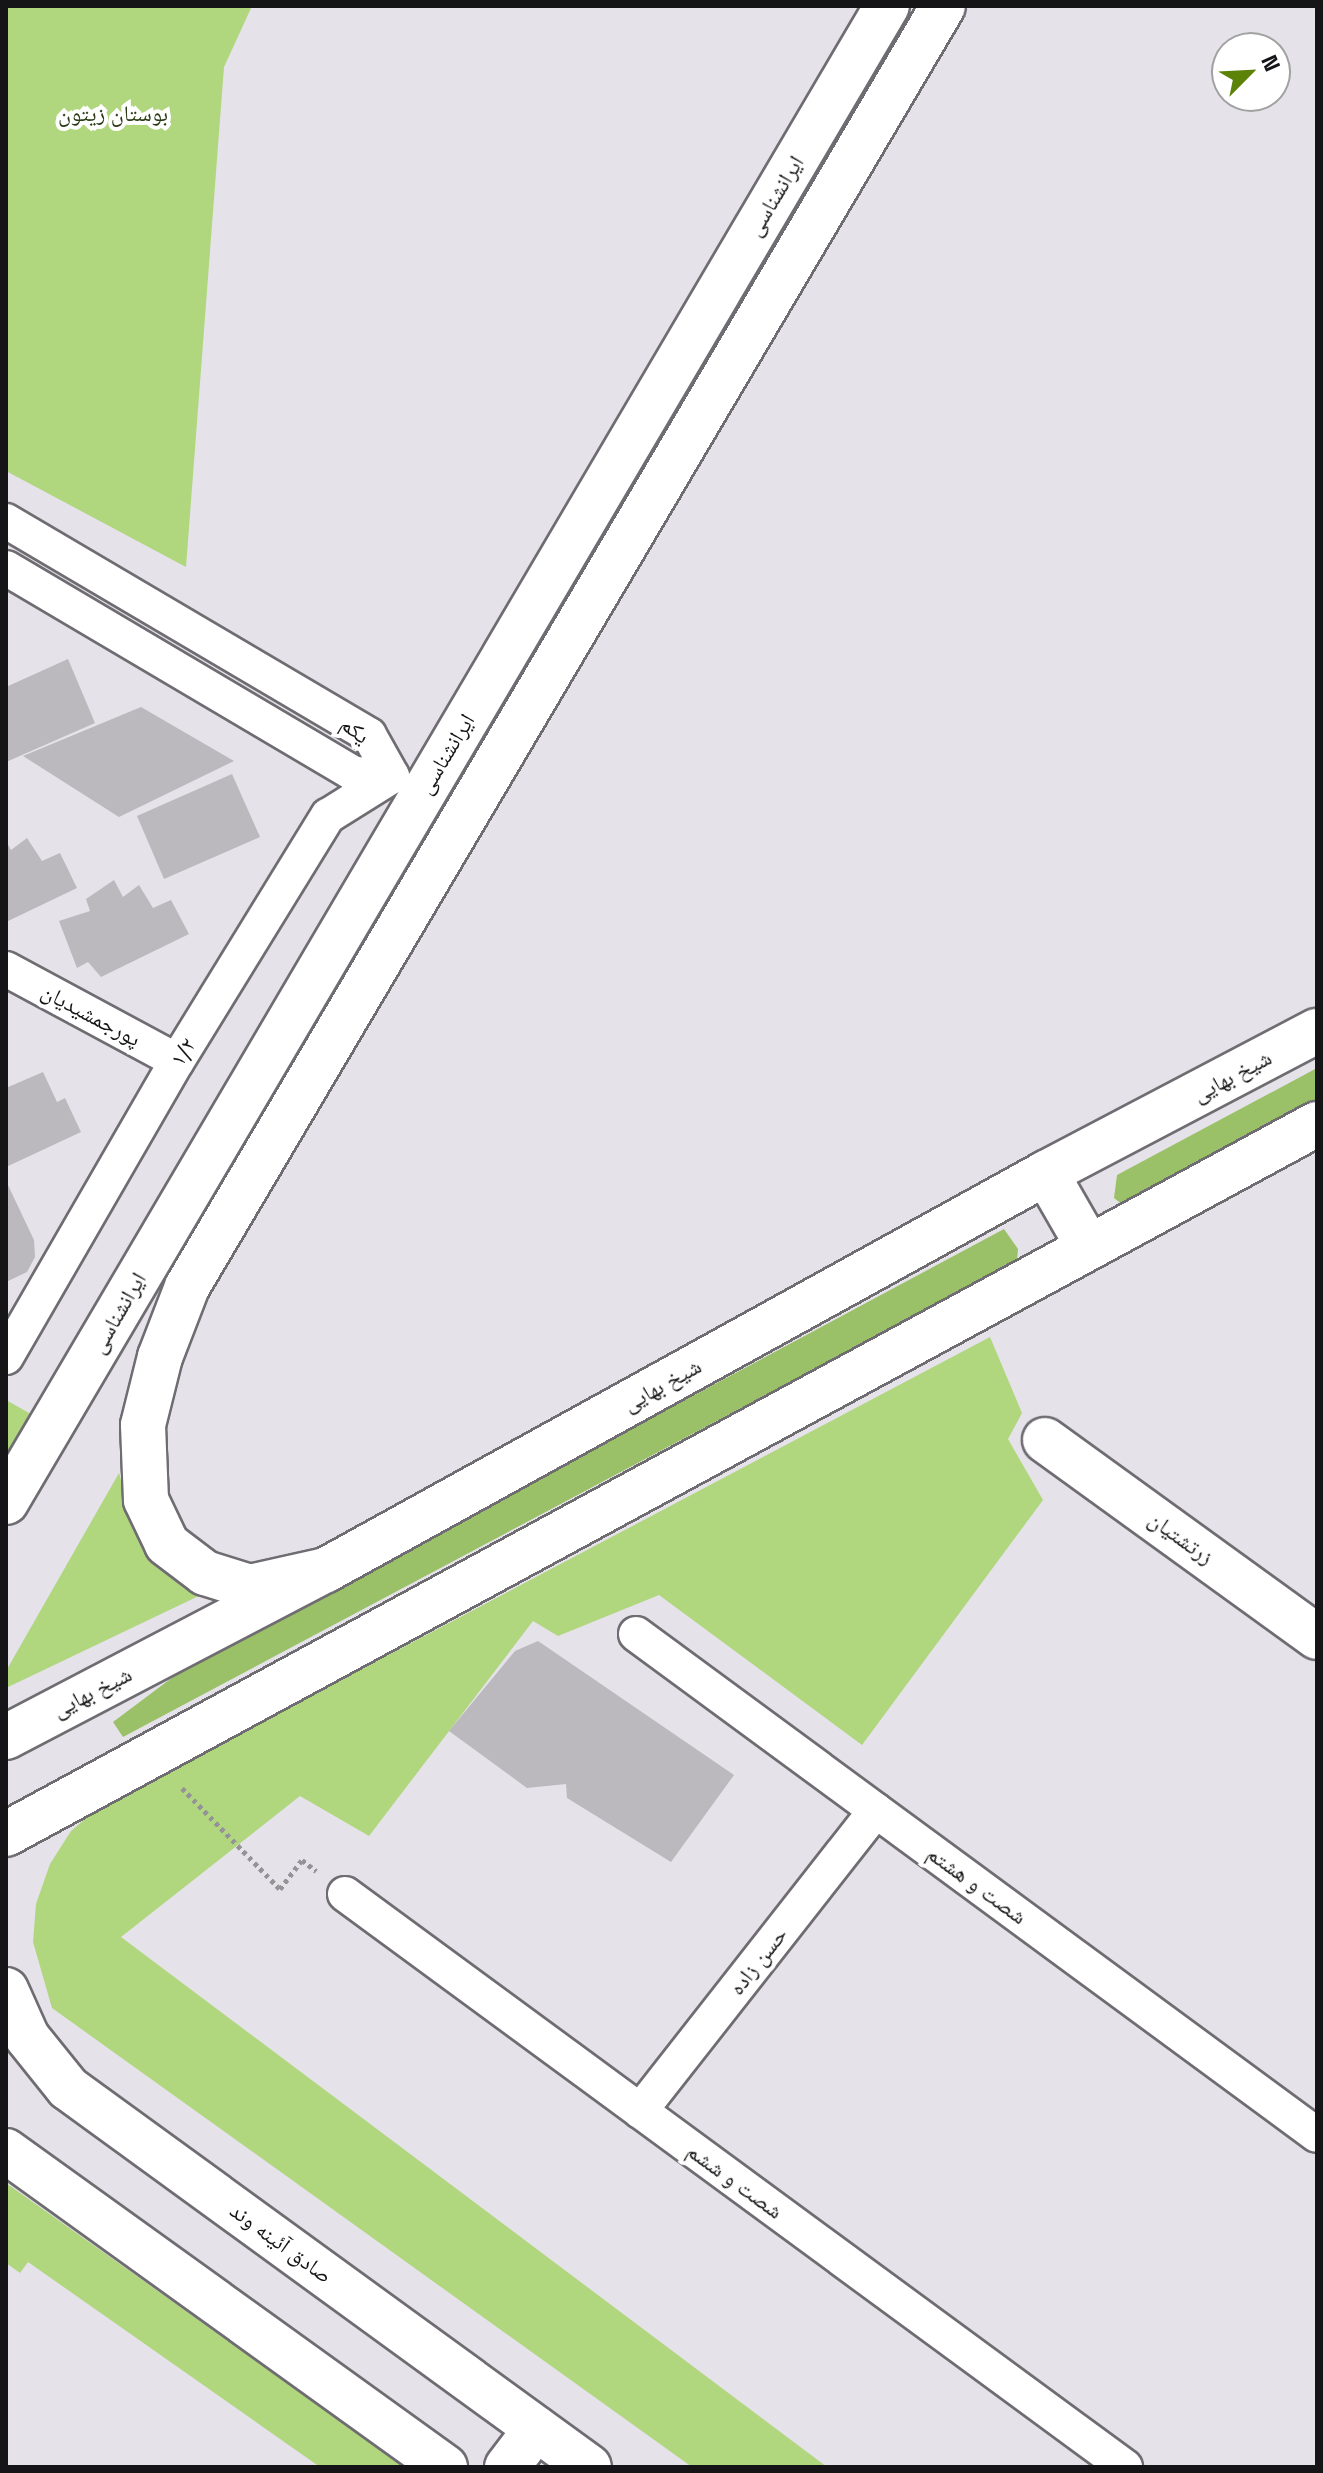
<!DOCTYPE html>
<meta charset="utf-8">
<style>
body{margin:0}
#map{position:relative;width:1323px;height:2473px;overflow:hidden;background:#e5e2e9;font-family:"Space Grotesk","Noto Naskh Arabic",sans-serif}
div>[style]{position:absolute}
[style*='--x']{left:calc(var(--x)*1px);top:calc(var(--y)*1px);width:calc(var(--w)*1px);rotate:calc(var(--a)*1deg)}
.green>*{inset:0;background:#b0d67e}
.forest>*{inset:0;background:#9bc168}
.building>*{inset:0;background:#bbb8be}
.path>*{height:5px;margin-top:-2.5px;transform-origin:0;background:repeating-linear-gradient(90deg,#959398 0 4px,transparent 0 8px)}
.roads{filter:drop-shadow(2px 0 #6f6c72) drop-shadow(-2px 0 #6f6c72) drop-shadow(0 2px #6f6c72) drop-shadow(0 -2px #6f6c72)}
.street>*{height:34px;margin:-17px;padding:0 17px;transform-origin:17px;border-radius:17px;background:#fff}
.secondary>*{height:44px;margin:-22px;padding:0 22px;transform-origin:22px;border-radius:22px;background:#fff}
span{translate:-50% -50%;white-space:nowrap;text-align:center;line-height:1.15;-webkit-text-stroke:8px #fff;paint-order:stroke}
.park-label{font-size:22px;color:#2a3a14}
.street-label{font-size:22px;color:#151416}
.frame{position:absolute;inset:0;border:8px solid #151416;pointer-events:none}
.north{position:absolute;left:1211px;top:32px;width:80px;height:80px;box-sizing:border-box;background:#fff;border:2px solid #a1a1a2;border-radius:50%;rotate:66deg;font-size:22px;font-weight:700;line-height:32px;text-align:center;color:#151416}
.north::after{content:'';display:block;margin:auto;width:28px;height:36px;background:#5c8307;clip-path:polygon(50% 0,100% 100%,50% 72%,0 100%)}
</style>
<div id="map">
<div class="green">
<div style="clip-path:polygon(6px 6px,252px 6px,224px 67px,186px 567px,6px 471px)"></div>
<div style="clip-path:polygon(990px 1337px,1022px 1413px,1008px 1439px,1043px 1500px,862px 1745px,659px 1595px,558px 1636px,533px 1621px,369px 1836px,300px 1796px,121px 1937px,827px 2467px,692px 2467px,52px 2008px,33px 1942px,36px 1904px,50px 1864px,71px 1831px,97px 1809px)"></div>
<div style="clip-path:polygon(6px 1400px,38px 1418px,6px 1469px)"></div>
<div style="clip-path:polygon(119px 1473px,138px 1539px,205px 1593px,6px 1688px,6px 1671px)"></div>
<div style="clip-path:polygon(6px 2183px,214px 2331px,407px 2467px,320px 2467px,28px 2262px,20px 2273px,6px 2263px)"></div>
</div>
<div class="forest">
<div style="clip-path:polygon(1317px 1068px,1317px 1107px,1128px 1209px,1114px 1198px,1117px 1175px)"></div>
<div style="clip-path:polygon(1004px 1229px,1018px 1249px,1017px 1261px,123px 1737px,113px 1722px,185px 1668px)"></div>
</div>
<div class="building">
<div style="clip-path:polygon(68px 659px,95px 723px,6px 762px,6px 687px)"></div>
<div style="clip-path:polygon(141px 707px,234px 761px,119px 817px,23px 756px)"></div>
<div style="clip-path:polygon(232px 774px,260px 837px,164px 879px,137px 816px)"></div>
<div style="clip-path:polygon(27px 838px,42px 861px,60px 853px,77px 888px,6px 922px,6px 841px,11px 850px)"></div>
<div style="clip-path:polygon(114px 880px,123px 897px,139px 885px,153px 908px,171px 900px,189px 934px,101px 977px,88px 962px,77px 968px,59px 921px,90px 911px,86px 899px)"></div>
<div style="clip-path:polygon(43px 1072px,57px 1102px,65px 1098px,81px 1132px,6px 1167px,6px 1088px)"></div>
<div style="clip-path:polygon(6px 1181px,34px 1240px,35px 1257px,27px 1272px,6px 1282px)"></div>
<div style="clip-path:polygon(538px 1641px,734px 1775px,671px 1862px,567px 1798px,566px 1784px,527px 1788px,449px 1731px,515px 1651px)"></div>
</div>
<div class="path">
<div style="--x:182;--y:1788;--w:141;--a:45.9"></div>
<div style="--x:280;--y:1889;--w:36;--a:-53"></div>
<div style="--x:302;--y:1860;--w:18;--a:38"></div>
</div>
<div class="roads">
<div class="street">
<div style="--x:6;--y:521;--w:421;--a:30.5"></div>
<div style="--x:369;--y:735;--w:47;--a:60.7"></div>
<div style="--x:6;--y:568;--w:404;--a:30.6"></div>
<div style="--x:354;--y:774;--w:38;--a:3"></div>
<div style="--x:6;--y:969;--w:194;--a:28.3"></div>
<div style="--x:6;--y:1357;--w:342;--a:-60"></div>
<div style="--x:177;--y:1061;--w:288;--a:-58.4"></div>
<div style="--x:328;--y:816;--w:75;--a:-32"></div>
<div style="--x:636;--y:1634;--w:845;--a:36.34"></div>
<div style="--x:345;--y:1894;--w:968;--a:36.3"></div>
<div style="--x:640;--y:2111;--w:382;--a:-51.9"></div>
</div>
<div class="secondary">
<div style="--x:1046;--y:1173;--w:84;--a:60.1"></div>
<div style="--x:1045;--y:1440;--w:336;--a:35.9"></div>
<div style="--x:6;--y:1502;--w:1736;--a:-59.51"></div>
<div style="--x:326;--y:1570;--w:78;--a:167.4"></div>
<div style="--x:250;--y:1587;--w:47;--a:-162.7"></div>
<div style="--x:205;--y:1573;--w:48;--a:-142.7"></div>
<div style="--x:167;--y:1544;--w:49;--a:-115.5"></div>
<div style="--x:146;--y:1500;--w:75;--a:-92.3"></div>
<div style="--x:143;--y:1425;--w:70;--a:-76"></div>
<div style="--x:160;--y:1357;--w:75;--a:-68.9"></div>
<div style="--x:187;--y:1287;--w:1487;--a:-59.45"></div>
<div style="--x:6;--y:1737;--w:361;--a:-27.6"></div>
<div style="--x:326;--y:1570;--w:822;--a:-28.87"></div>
<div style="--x:1046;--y:1173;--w:306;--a:-27.7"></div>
<div style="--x:6;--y:1834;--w:1491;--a:-28.44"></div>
<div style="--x:6;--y:1990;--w:51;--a:65.9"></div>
<div style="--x:27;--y:2037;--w:65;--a:51.2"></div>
<div style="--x:68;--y:2088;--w:644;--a:36.03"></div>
<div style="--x:6;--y:2151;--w:541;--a:35.75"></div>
<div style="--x:507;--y:2467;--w:48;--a:-52.7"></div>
</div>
</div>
<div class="park-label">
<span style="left:113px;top:114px">بوستان زیتون</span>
</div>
<div class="street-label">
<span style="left:775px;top:196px;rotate:-59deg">ایرانشناسی</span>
<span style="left:355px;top:730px;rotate:37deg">یکم</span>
<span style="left:446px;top:754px;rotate:-59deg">ایرانشناسی</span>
<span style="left:91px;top:1015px;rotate:28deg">پورجمشیدیان</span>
<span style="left:183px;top:1052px;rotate:-59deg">۱/۲</span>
<span style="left:1232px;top:1076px;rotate:-28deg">شیخ بهایی</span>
<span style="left:118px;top:1313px;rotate:-60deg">ایرانشناسی</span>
<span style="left:662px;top:1385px;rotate:-29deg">شیخ بهایی</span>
<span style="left:1181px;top:1538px;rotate:36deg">زرتشتیان</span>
<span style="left:92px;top:1692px;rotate:-27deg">شیخ بهایی</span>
<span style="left:977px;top:1885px;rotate:36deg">شصت و هشتم</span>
<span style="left:758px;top:1961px;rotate:-52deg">حسن زاده</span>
<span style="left:735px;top:2181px;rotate:36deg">شصت و ششم</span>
<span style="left:281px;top:2243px;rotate:36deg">صادق آئینه وند</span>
</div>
<div class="frame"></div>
<div class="north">N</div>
</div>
